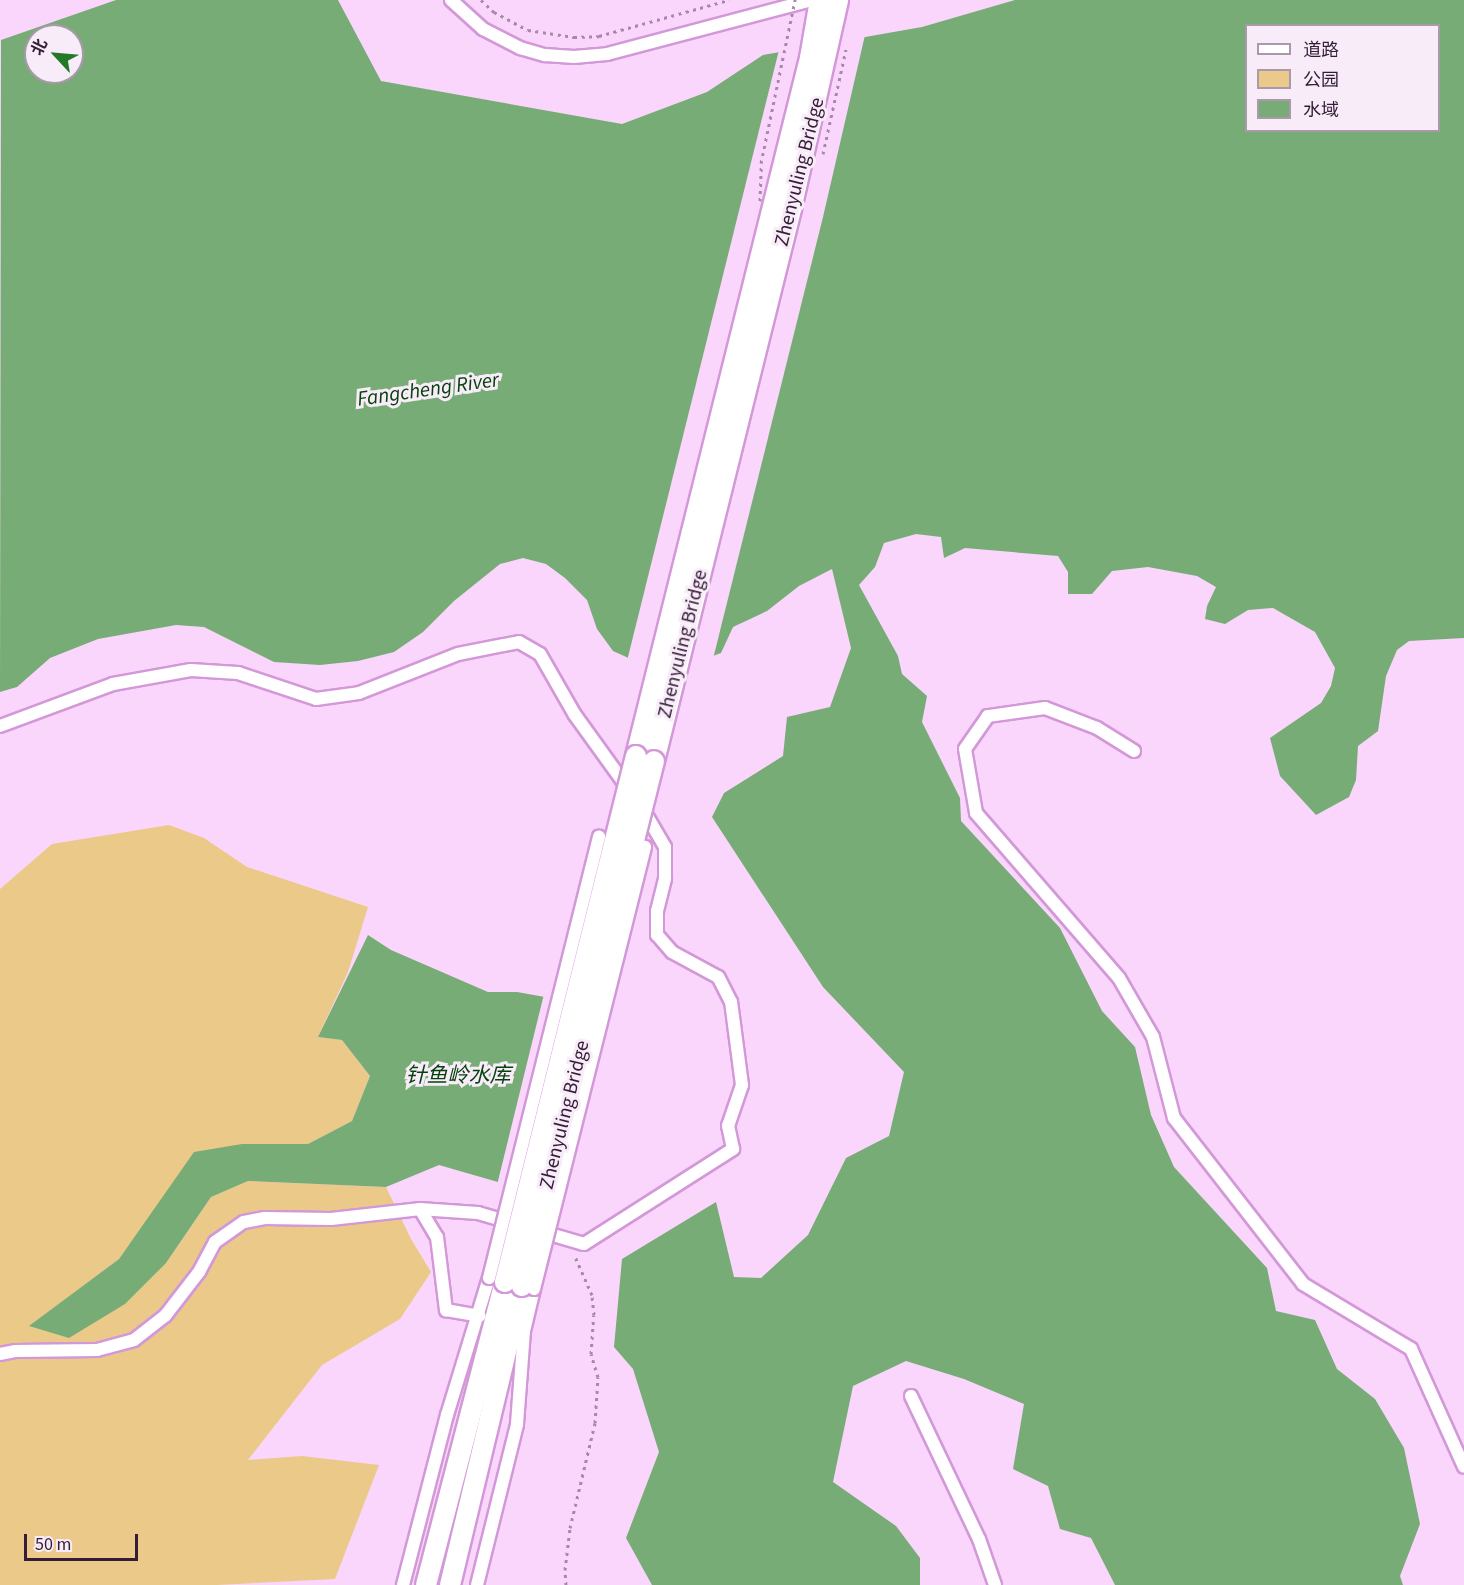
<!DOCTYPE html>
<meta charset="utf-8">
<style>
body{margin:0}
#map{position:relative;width:1464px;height:1585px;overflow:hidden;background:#fad5fc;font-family:"Source Sans 3","Noto Sans SC",sans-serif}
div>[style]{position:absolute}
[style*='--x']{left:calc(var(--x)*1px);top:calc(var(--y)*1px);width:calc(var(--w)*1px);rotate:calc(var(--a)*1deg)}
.green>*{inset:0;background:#ebca89}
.water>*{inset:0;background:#77ac76}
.pier>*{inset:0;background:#fad5fc}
.path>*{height:3px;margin-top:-1.5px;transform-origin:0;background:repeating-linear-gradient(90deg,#a888aa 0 3px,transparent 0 7.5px)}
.roads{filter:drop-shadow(2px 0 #d398d8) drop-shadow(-2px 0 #d398d8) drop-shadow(0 2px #d398d8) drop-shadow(0 -2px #d398d8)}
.street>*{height:12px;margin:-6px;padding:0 6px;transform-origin:6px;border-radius:6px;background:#fff}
.primary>*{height:20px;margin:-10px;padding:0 10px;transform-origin:10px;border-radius:10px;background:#fff}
.path-bridge>*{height:3px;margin-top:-1.5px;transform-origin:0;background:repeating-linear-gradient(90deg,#a888aa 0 3px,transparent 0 7.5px)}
.bridges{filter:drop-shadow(2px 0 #d398d8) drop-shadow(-2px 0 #d398d8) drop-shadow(0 2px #d398d8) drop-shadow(0 -2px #d398d8)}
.street-bridge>*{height:12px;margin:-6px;padding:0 6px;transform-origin:6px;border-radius:6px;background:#fff}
.primary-bridge>*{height:20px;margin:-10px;padding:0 10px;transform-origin:10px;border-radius:10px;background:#fff}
span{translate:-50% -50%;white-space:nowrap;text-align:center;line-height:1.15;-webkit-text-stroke:6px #f8ecf9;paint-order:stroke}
.street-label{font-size:20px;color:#341d36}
.water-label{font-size:21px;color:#05410c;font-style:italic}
.legend{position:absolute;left:1245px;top:24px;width:195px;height:108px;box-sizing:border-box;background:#f8ecf9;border:2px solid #aa99ab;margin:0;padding:8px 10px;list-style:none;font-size:18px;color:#341d36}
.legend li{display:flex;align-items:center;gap:12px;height:30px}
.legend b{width:30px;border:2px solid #aa99ab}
.north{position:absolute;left:24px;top:24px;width:60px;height:60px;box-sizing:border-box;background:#f8ecf9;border:2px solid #aa99ab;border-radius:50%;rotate:296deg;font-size:16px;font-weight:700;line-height:24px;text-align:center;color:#341d36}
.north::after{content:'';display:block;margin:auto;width:21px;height:27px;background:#227a28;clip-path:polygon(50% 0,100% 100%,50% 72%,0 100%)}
.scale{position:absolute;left:24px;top:1534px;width:114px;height:27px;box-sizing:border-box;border:3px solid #341d36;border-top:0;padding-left:8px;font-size:18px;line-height:21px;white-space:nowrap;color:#341d36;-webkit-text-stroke:4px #f8ecf9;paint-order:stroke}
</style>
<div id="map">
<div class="green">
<div style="clip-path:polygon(169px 825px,204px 838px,247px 867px,368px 907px,348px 972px,318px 1037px,342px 1040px,370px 1076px,352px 1121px,308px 1144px,242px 1144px,156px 1209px,119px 1259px,30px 1326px,166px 1263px,211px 1197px,248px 1181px,386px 1187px,411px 1239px,431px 1272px,400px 1319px,322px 1365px,248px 1460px,302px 1456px,379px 1465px,335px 1579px,217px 1585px,0 1585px,0 889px,52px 844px)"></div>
</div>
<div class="water">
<div style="clip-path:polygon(evenodd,116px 0,338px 0,381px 81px,622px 124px,707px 92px,763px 55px,922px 27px,1015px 0,1464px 0,1464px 638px,1409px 641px,1397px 650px,1386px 676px,1378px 731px,1358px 746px,1356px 780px,1349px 797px,1316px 815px,1280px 776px,1270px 738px,1321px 703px,1331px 686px,1335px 668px,1315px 632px,1273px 608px,1248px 610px,1225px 624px,1205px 619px,1207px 606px,1216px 587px,1197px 576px,1148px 567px,1112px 571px,1092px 594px,1068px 594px,1068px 572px,1058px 556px,965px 548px,944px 558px,941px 537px,916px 534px,884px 543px,875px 567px,859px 585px,898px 656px,902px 674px,927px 696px,922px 722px,960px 798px,961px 821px,1060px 928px,1102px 1011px,1135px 1047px,1151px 1115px,1174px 1167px,1267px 1268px,1276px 1311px,1315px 1320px,1337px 1369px,1375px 1399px,1404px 1448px,1420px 1524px,1400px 1576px,1403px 1585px,1115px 1585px,1091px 1538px,1060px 1529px,1048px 1486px,1013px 1469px,1024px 1404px,964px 1379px,906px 1361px,853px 1386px,833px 1482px,896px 1526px,920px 1558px,920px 1585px,652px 1585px,626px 1538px,659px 1452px,633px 1369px,614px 1347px,622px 1259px,716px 1202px,734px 1277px,761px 1278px,808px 1235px,846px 1158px,889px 1136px,904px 1072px,823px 987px,712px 817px,724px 793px,783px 756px,787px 717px,830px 707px,851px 648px,832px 569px,799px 586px,767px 611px,733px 627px,721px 653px,664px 674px,613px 651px,597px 629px,587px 600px,565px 578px,546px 564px,523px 558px,500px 564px,454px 601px,423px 632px,394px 652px,358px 661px,320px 665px,274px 662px,204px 627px,176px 625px,98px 639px,50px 658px,17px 687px,0 692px,1px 40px,116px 0,1246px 26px,1438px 26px,1438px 130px,1246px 130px,1246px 26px,116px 0,36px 36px,72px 36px,72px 72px,36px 72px,36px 36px)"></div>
<div style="clip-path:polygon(368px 935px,391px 950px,488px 992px,517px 992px,567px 1001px,522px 1189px,439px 1165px,386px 1187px,248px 1181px,211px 1197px,166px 1263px,125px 1304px,69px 1338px,29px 1326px,119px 1259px,194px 1152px,242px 1144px,308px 1144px,352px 1121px,370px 1076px,342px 1040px,318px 1037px)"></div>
</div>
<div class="pier">
<div style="clip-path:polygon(865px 35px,823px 217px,713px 659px,663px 677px,627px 661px,779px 50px)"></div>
<div style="clip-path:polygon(544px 994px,568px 999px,522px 1192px,497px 1185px)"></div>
</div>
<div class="path">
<div style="--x:481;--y:0;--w:18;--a:43"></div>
<div style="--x:494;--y:12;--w:38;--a:28"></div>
<div style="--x:528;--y:30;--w:47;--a:8.7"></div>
<div style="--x:574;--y:37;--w:25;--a:-2"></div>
<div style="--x:599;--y:36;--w:135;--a:-15.5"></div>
<div style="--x:823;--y:154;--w:107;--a:-77.6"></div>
<div style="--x:566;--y:1585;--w:15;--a:-94"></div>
<div style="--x:565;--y:1570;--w:42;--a:-83.2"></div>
<div style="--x:570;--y:1528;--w:108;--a:-76.6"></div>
<div style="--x:595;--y:1423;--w:46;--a:-86.3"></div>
<div style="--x:598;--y:1377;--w:24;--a:-107"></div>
<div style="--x:591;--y:1354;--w:39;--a:-86"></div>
<div style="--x:594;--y:1315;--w:20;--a:-96"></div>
<div style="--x:592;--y:1295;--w:45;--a:-113.7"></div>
</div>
<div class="roads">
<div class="street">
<div style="--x:451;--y:0;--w:43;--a:42.2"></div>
<div style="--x:483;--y:29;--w:42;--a:27.2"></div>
<div style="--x:520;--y:48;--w:26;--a:16"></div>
<div style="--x:545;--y:55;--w:29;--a:4"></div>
<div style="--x:574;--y:57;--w:33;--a:-5"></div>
<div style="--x:607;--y:54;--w:212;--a:-14.8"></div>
<div style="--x:0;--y:726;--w:121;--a:-20.4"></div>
<div style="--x:113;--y:684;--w:79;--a:-10.2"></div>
<div style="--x:191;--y:670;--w:47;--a:3.7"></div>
<div style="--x:238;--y:673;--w:82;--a:18.4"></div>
<div style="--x:316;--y:699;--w:43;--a:-7.9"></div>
<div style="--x:359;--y:693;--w:106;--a:-21.5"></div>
<div style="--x:458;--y:654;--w:62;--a:-11.1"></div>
<div style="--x:519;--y:642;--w:24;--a:30"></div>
<div style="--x:540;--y:654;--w:70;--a:60.2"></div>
<div style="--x:575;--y:715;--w:92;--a:54.2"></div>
<div style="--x:1134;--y:751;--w:44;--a:-148.1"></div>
<div style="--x:1097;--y:728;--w:56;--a:-159"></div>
<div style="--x:1045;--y:708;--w:58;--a:172"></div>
<div style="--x:988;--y:716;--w:40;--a:124.9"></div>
<div style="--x:965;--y:749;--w:65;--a:80.2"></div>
<div style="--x:976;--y:813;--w:218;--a:49.1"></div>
<div style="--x:1119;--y:978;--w:68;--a:60"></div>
<div style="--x:1153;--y:1037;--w:84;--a:75.5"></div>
<div style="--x:1174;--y:1118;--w:210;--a:52.1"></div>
<div style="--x:1303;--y:1284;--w:126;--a:31"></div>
<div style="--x:1411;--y:1349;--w:129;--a:65.8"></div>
<div style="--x:420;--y:1209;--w:33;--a:59"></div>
<div style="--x:437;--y:1237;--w:74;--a:83"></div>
<div style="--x:446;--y:1310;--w:34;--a:10"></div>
<div style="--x:0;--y:1354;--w:15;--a:-11"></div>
<div style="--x:15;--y:1351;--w:82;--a:-0.7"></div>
<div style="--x:97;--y:1350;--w:38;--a:-15"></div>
<div style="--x:134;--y:1340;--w:39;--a:-38"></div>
<div style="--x:165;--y:1316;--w:56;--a:-52.3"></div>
<div style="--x:199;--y:1272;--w:34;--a:-62"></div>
<div style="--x:215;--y:1242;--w:35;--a:-35"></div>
<div style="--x:244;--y:1222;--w:21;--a:-11"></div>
<div style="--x:265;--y:1218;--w:66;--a:0.9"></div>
<div style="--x:331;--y:1219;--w:90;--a:-6.4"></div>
<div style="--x:420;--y:1209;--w:58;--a:3.9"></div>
<div style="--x:478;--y:1213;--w:110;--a:16.3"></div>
<div style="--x:584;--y:1244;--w:177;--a:-32.5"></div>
<div style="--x:733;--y:1149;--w:24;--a:-102"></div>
<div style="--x:728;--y:1126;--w:43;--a:-71.1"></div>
<div style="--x:742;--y:1085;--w:84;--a:-97.5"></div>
<div style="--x:731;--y:1002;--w:28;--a:-117"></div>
<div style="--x:718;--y:977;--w:52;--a:-151.5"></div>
<div style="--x:672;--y:952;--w:23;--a:-131"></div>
<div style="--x:657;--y:935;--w:24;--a:-90"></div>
<div style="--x:657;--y:911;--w:34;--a:-76"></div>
<div style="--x:665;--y:878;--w:31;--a:-90"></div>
<div style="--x:665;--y:847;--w:48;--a:-120.3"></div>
<div style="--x:911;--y:1396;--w:158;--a:64.6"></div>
<div style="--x:979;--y:1539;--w:49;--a:70.8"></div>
<div style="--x:403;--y:1585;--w:176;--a:-75.5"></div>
<div style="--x:447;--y:1415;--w:143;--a:-73"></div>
<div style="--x:477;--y:1585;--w:166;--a:-76"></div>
<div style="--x:517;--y:1424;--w:93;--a:-85.7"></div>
<div style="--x:524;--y:1331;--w:43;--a:-76.6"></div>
</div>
<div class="primary">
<div style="--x:636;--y:756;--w:719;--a:-76"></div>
<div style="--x:810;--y:58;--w:59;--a:-80.2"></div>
<div style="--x:654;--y:761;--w:569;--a:-76.06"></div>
<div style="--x:791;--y:209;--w:214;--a:-77.3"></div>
<div style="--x:426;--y:1585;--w:313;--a:-75.4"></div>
<div style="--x:450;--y:1585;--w:308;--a:-76.5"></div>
</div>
</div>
<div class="path-bridge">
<div style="--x:760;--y:201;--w:38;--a:-88"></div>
<div style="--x:761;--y:163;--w:167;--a:-78.2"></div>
</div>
<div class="bridges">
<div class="street-bridge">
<div style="--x:489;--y:1278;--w:455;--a:-76"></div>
<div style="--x:534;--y:1289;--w:456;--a:-75.9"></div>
</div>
<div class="primary-bridge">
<div style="--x:505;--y:1282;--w:542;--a:-76.02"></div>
<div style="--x:522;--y:1286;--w:541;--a:-75.89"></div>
</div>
</div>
<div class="street-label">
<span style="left:800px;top:172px;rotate:-76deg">Zhenyuling Bridge</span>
<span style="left:683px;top:644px;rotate:-76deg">Zhenyuling Bridge</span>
<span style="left:565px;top:1115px;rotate:-76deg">Zhenyuling Bridge</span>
</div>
<div class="water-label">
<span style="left:428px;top:389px;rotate:-8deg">Fangcheng River</span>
<span style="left:458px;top:1075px">针鱼岭水库</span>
</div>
<ul class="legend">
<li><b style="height:8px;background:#fff"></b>道路</li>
<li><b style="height:16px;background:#ebca89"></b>公园</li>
<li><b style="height:16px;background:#77ac76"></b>水域</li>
</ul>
<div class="north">北</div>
<div class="scale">50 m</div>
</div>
